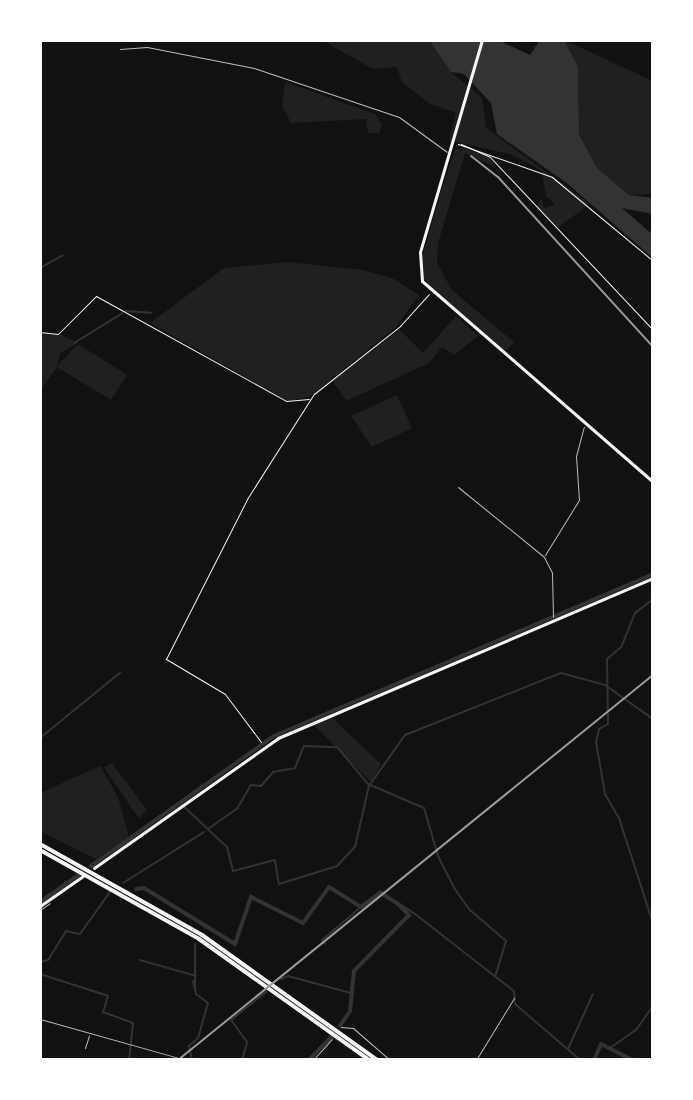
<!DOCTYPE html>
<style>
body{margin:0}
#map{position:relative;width:693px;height:1100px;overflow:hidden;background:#111;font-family:Georgia,serif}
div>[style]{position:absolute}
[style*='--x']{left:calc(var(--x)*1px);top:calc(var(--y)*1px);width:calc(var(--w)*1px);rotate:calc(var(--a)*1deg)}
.green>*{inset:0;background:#202020}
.water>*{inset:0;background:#333}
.stream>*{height:2px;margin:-1px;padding:0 1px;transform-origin:1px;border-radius:1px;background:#333}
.canal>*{height:4px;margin:-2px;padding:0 2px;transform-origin:2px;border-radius:2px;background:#333}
.path>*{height:1px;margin:-0.5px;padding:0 0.5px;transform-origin:0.5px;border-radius:0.5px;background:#f5f5f5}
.pedestrian>*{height:1px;margin:-0.5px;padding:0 0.5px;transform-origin:0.5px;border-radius:0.5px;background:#bcbcbc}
.minor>*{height:1px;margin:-0.5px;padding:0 0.5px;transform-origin:0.5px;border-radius:0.5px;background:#bcbcbc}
.secondary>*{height:3px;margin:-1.5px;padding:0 1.5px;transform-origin:1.5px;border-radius:1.5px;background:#f5f5f5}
.primary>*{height:3px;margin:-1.5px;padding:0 1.5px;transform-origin:1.5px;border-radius:1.5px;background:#f5f5f5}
.motorway>*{height:4px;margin:-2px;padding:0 2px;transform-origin:2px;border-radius:2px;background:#f5f5f5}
.rail>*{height:2px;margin:-1px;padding:0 1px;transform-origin:1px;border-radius:1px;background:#9a9a9a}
span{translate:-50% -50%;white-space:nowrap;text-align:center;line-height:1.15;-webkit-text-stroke:8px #fff;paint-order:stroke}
.frame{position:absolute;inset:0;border:42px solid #fff;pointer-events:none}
</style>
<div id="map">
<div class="green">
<div style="clip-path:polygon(322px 40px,429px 40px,451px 72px,482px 98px,486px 128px,590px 204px,557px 228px,536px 206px,542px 198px,544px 208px,555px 204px,546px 196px,542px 171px,513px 155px,449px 140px,456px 113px,428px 103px,402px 82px,397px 67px,373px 69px)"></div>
<div style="clip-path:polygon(564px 40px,653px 81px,653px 194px,629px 195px,597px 168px,579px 134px,578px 67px)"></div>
<div style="clip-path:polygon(285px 82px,375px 114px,382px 124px,379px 133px,368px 133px,366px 119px,291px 123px,282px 105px)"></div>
<div style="clip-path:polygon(464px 148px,489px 157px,495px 167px,465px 153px,438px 243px,437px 263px,452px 290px,514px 342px,505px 352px,430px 288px,423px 276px,421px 262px,441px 191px,455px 150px)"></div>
<div style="clip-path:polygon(287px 262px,363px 270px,392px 278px,419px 295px,396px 327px,311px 396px,288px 401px,150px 323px,224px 268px)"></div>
<div style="clip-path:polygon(456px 316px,478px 336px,454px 355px,442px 347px,429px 363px,346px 401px,333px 381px,399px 329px,423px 353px)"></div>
<div style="clip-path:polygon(40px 334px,62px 335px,78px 343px,60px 353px,57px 366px,78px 344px,127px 375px,111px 400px,57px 367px,40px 391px)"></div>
<div style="clip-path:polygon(397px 395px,412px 428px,372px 447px,351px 416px)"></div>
<div style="clip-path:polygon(331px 717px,381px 764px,371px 782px,314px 725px)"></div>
<div style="clip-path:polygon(112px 763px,147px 810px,139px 819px,104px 767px)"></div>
<div style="clip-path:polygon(100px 766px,118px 797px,129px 837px,96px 859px,40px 831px,40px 793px)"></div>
</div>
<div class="water">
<div style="clip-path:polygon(429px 40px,498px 40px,530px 55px,540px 40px,564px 40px,578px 67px,579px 134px,597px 168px,629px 195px,653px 198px,653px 214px,622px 208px,653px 235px,653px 258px,568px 184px,497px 134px,491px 103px,464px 74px,451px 72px)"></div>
</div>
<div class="stream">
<div style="--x:40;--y:268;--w:26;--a:-29"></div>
<div style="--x:125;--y:311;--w:26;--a:4"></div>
<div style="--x:74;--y:343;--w:57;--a:-31.5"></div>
<div style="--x:653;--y:599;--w:23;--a:142"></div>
<div style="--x:635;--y:613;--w:37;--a:112"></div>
<div style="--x:621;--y:647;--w:18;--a:139"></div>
<div style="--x:607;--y:659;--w:65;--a:89.1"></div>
<div style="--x:608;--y:724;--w:10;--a:151"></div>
<div style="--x:599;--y:729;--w:13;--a:103"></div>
<div style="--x:596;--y:742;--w:53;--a:80.2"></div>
<div style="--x:605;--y:794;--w:28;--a:60"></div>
<div style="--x:619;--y:818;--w:110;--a:72.1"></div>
<div style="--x:40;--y:738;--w:104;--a:-39.2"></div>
<div style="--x:179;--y:802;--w:66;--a:43.2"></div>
<div style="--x:227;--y:847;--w:25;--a:76"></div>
<div style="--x:233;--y:871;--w:43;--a:-14.7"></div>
<div style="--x:275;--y:860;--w:24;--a:81"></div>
<div style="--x:279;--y:884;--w:61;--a:-17.2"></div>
<div style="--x:337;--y:866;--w:26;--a:-47"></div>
<div style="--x:355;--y:847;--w:63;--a:-77.1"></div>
<div style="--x:369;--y:786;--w:62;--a:-54.8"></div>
<div style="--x:405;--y:735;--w:168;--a:-21.7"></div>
<div style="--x:561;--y:673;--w:46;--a:15.3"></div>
<div style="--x:605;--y:685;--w:59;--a:35.3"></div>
<div style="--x:208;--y:829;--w:35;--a:-35"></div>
<div style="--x:237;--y:809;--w:28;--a:-60"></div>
<div style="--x:251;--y:785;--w:10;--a:6"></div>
<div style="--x:261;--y:786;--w:18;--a:-49"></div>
<div style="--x:273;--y:772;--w:22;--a:-10"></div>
<div style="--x:295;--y:768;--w:24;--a:-68"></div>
<div style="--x:304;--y:746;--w:33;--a:2"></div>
<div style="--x:337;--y:747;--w:48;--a:50"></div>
<div style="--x:368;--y:784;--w:61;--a:23.2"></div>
<div style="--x:424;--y:808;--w:50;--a:73.7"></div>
<div style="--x:438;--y:856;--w:39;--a:63"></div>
<div style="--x:456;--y:891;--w:24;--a:54"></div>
<div style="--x:470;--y:910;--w:48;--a:40.7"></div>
<div style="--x:506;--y:941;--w:37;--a:107"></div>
<div style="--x:123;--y:883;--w:96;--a:-32.2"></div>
<div style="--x:361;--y:906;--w:24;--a:-38"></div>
<div style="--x:380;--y:891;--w:42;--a:33.3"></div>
<div style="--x:415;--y:914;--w:125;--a:37.9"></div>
<div style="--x:514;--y:991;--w:13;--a:86"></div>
<div style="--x:515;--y:1004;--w:86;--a:40.7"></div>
<div style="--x:205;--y:928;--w:3;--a:-72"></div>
<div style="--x:653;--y:929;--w:7;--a:90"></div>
<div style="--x:325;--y:944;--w:5;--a:-127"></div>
<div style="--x:322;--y:940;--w:51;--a:-40.2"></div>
<div style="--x:140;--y:960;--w:58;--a:15.9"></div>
<div style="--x:40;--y:962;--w:8;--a:-14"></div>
<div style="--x:48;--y:960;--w:34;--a:-58"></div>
<div style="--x:66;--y:931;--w:14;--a:12"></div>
<div style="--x:80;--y:934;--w:52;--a:-54.5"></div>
<div style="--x:40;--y:974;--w:71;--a:17.9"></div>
<div style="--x:108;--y:996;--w:17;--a:107"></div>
<div style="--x:103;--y:1012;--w:32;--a:20"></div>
<div style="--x:133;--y:1023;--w:37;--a:96"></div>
<div style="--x:281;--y:979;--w:8;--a:-23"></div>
<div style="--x:288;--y:976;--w:65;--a:15.1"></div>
<div style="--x:195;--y:987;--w:43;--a:-90"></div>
<div style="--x:610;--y:1048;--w:32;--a:-35"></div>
<div style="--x:636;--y:1030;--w:29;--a:-55"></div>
<div style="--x:568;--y:1049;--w:60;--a:-65.6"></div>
<div style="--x:192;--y:1060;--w:14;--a:-102"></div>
<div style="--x:189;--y:1046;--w:12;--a:-42"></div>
<div style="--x:198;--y:1038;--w:36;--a:-74"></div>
<div style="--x:208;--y:1003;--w:15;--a:-143"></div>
<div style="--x:196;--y:994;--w:13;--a:-103"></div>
<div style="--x:242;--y:1060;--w:19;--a:-74"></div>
<div style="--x:247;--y:1042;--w:27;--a:-126"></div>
<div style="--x:231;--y:1020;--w:45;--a:-38.7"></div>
</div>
<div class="canal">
<div style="--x:91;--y:866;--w:224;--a:-35.4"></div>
<div style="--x:274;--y:736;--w:412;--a:-23.1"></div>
<div style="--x:136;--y:889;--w:8;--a:-7"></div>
<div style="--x:144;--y:888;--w:107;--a:31.6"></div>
<div style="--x:235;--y:944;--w:50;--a:-71.2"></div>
<div style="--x:251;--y:897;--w:58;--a:26.6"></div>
<div style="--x:303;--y:923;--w:44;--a:-54.2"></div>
<div style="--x:329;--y:887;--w:38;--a:32"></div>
<div style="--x:361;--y:907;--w:24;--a:-35"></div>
<div style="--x:381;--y:893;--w:20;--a:33"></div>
<div style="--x:398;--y:904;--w:16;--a:45"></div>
<div style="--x:409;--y:915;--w:78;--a:134.5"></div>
<div style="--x:354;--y:971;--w:40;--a:95.7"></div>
<div style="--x:350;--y:1011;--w:18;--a:124"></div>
<div style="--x:40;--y:902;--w:49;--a:-35"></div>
<div style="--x:309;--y:1060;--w:33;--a:-46"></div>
<div style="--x:594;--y:1060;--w:17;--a:-66"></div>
<div style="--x:601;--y:1044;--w:35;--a:27"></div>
</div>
<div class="path">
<div style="--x:458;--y:144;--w:100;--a:19.3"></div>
<div style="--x:552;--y:177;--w:131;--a:39.7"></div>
<div style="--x:461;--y:144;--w:32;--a:24"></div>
<div style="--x:490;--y:157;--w:238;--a:46.7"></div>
<div style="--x:40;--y:332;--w:18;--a:6"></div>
<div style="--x:58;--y:334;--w:54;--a:-45"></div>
<div style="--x:96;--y:296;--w:217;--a:28.9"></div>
<div style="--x:286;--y:401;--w:23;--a:-5"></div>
<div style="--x:261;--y:742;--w:60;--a:-126.9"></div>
<div style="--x:225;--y:694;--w:69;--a:-149.3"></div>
<div style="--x:166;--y:659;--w:179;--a:-63.1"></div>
<div style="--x:247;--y:499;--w:125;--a:-57.5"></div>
<div style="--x:314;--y:394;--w:110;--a:-38.3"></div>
<div style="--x:400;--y:326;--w:43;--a:-47.8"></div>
</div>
<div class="pedestrian">
<div style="--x:40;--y:910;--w:12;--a:-35"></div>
</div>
<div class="minor">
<div style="--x:120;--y:49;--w:27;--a:-4"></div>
<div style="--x:147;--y:47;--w:109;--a:11.1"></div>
<div style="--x:254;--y:68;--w:153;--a:18.7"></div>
<div style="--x:399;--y:117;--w:59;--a:36.1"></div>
<div style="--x:458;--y:487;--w:111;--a:39.1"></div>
<div style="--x:544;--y:557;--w:18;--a:63"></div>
<div style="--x:552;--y:573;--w:44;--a:88.7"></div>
<div style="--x:545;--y:555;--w:65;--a:-58.3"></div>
<div style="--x:579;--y:500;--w:44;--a:-93.9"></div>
<div style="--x:576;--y:456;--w:30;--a:-75"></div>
<div style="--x:40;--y:1019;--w:152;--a:15.7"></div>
<div style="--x:341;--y:1027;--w:12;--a:5"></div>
<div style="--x:353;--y:1028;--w:49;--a:40.9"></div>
<div style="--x:85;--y:1048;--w:13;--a:-72"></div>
<div style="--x:313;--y:1060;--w:28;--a:-48"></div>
<div style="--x:476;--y:1060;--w:73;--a:-58.5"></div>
</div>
<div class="secondary">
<div style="--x:482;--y:40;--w:221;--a:106.3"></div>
<div style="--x:420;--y:252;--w:29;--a:86"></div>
<div style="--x:422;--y:281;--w:306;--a:41"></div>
</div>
<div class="primary">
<div style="--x:94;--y:868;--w:225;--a:-35.2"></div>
<div style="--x:278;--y:738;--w:408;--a:-23.1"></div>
<div style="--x:40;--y:906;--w:52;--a:-34.9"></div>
</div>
<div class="motorway">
<div style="--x:40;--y:844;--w:186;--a:29.3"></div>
<div style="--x:202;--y:935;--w:215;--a:35.5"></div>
<div style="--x:40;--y:850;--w:182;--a:29.2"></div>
<div style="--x:199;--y:939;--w:209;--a:35.4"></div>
</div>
<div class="rail">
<div style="--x:471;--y:156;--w:34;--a:38"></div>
<div style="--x:498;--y:177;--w:230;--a:47.6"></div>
<div style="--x:178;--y:1060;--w:611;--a:-39.03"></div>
</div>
<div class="frame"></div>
</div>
